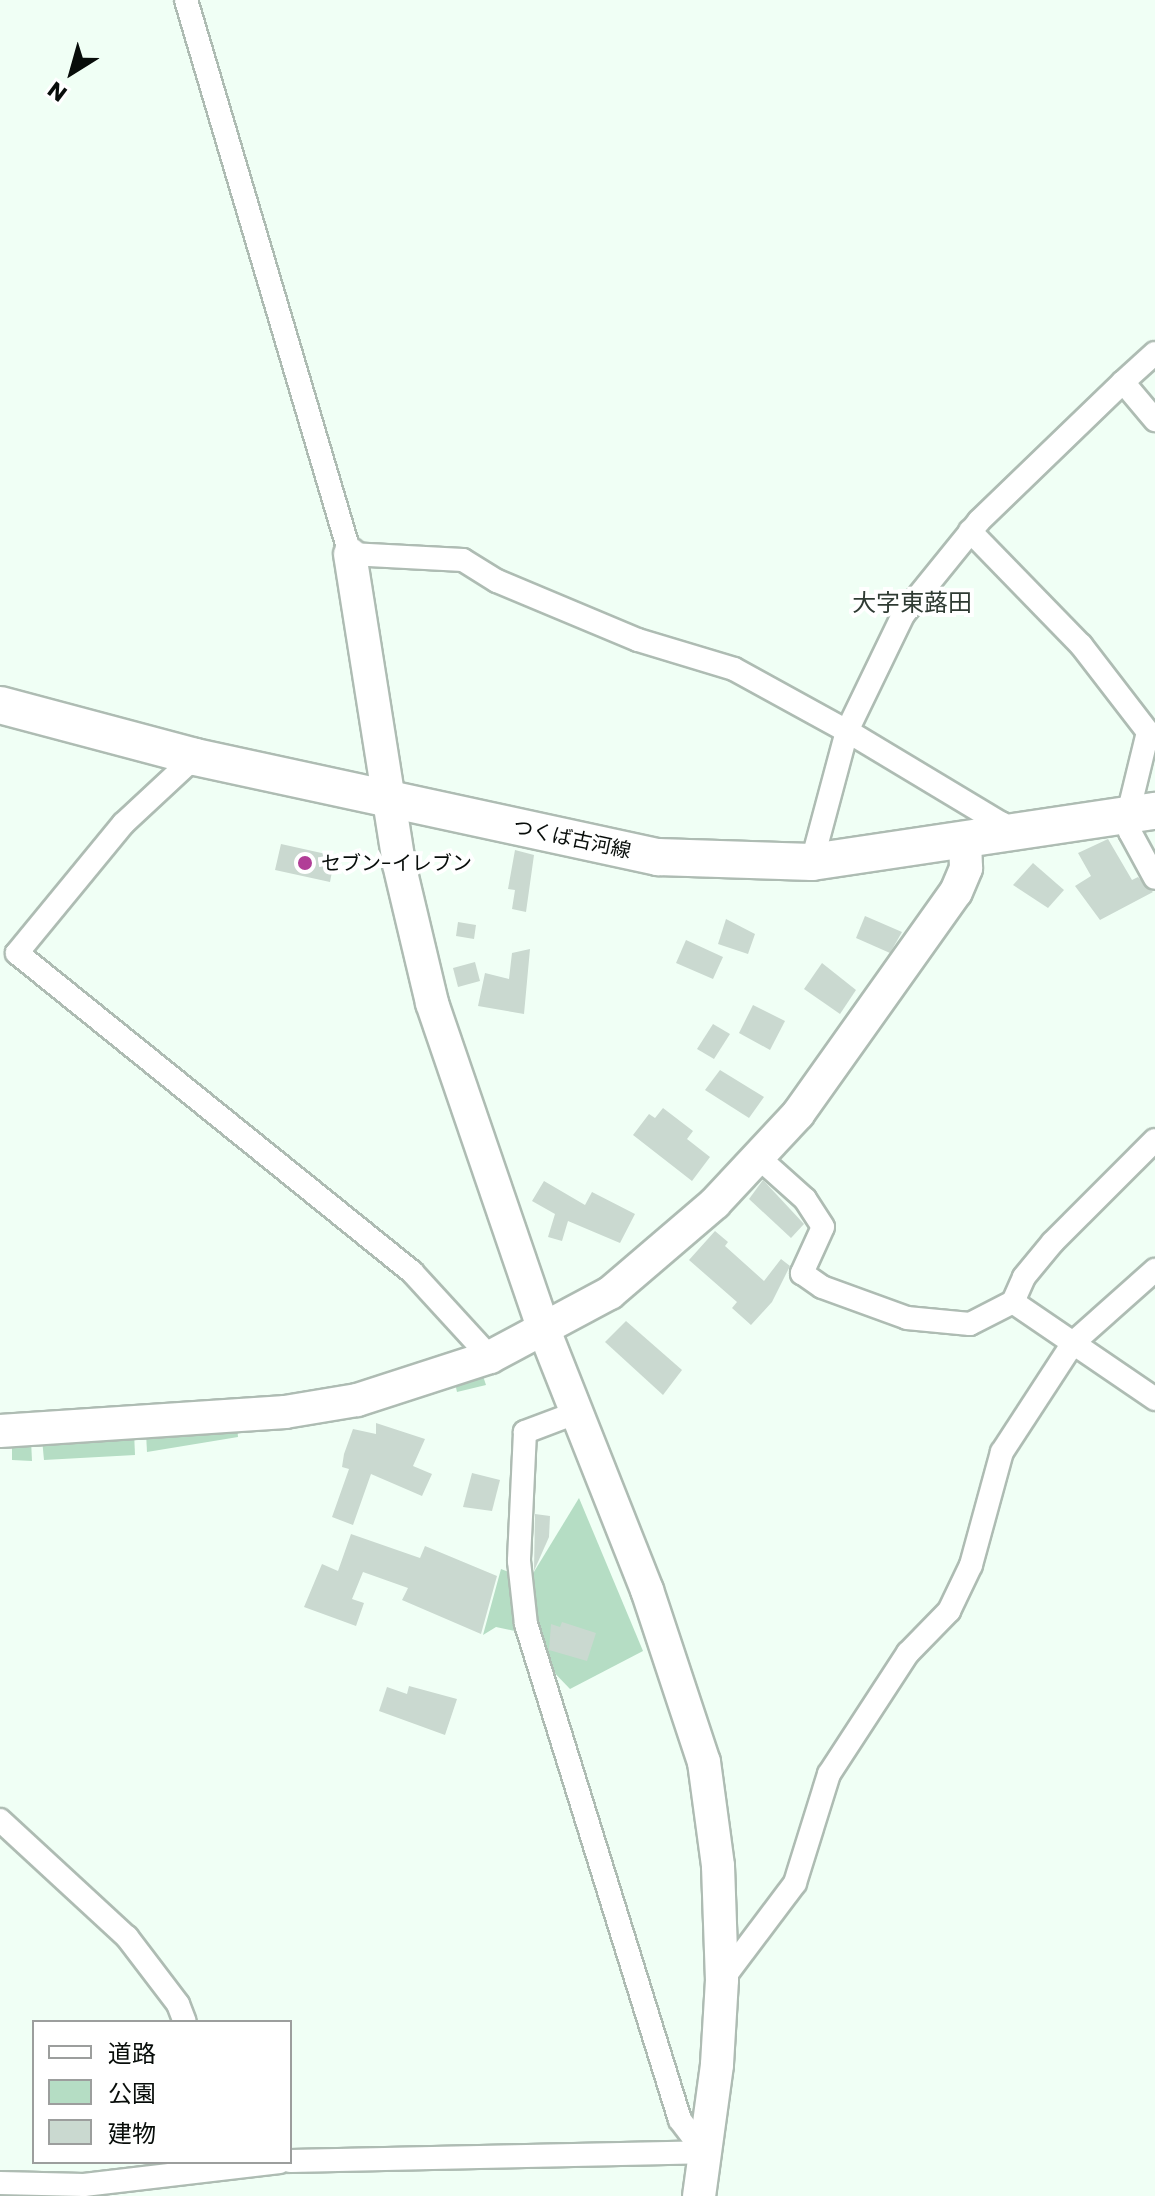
<!DOCTYPE html>
<meta charset="utf-8">
<style>
body{margin:0}
#map{position:relative;width:1155px;height:2196px;overflow:hidden;background:#f0fff5;font-family:Poppins,"Noto Sans JP",sans-serif}
div>[style]{position:absolute}
[style*='--x']{left:calc(var(--x)*1px);top:calc(var(--y)*1px);width:calc(var(--w)*1px);rotate:calc(var(--a)*1deg)}
.green>*{inset:0;background:#b5ddc4}
.building>*{inset:0;background:#cad9d0}
.roads{filter:drop-shadow(2px 0 #aebcb3) drop-shadow(-2px 0 #aebcb3) drop-shadow(0 2px #aebcb3) drop-shadow(0 -2px #aebcb3)}
.street>*{height:22px;margin:-11px;padding:0 11px;transform-origin:11px;border-radius:11px;background:#fff}
.secondary>*{height:32px;margin:-16px;padding:0 16px;transform-origin:16px;border-radius:16px;background:#fff}
.primary>*{height:36px;margin:-18px;padding:0 18px;transform-origin:18px;border-radius:18px;background:#fff}
.dots>*{width:22px;height:22px;translate:-50% -50%;box-sizing:border-box;border:4px solid #fff;border-radius:50%}
span{translate:-50% -50%;white-space:nowrap;text-align:center;line-height:1.15;-webkit-text-stroke:8px #fff;paint-order:stroke}
.street-label{font-size:20px;color:#080d0a}
.poi-label{font-size:20px;color:#080d0a}
.left{translate:0 -50%;text-align:left}
.quarter-label{font-size:24px;color:#2f3b33}
.legend{position:absolute;left:32px;top:2020px;width:260px;height:144px;box-sizing:border-box;background:#fff;border:2px solid #9c9e9d;margin:0;padding:10px 14px;list-style:none;font-size:24px;color:#080d0a}
.legend li{display:flex;align-items:center;gap:16px;height:40px}
.legend b{width:40px;border:2px solid #9c9e9d}
.north{position:absolute;left:32px;top:32px;width:80px;height:80px;-webkit-text-stroke:6px #fff;paint-order:stroke;rotate:217deg;font-size:22px;font-weight:700;line-height:32px;text-align:center;color:#080d0a}
.north::after{content:'';display:block;margin:auto;width:28px;height:36px;background:#080d0a;clip-path:polygon(50% 0,100% 100%,50% 72%,0 100%)}
</style>
<div id="map">
<div class="green">
<div style="clip-path:polygon(482px 1373px,486px 1385px,457px 1392px,455px 1383px)"></div>
<div style="clip-path:polygon(237px 1425px,238px 1437px,147px 1452px,146px 1433px)"></div>
<div style="clip-path:polygon(134px 1432px,135px 1455px,44px 1460px,42px 1439px)"></div>
<div style="clip-path:polygon(31px 1440px,32px 1461px,12px 1460px,12px 1442px)"></div>
<div style="clip-path:polygon(579px 1498px,643px 1651px,570px 1689px,546px 1664px,529px 1580px)"></div>
<div style="clip-path:polygon(501px 1569px,511px 1573px,515px 1631px,496px 1627px,483px 1635px)"></div>
</div>
<div class="building">
<div style="clip-path:polygon(1108px 839px,1132px 880px,1138px 877px,1153px 892px,1100px 920px,1075px 886px,1091px 876px,1078px 853px)"></div>
<div style="clip-path:polygon(281px 844px,335px 856px,330px 882px,275px 870px)"></div>
<div style="clip-path:polygon(515px 850px,534px 855px,526px 912px,512px 909px,515px 890px,508px 889px)"></div>
<div style="clip-path:polygon(1033px 863px,1064px 890px,1048px 908px,1013px 885px)"></div>
<div style="clip-path:polygon(865px 916px,902px 932px,890px 953px,856px 938px)"></div>
<div style="clip-path:polygon(726px 919px,755px 934px,748px 954px,718px 944px)"></div>
<div style="clip-path:polygon(458px 922px,476px 925px,474px 939px,456px 936px)"></div>
<div style="clip-path:polygon(686px 940px,723px 957px,713px 979px,676px 963px)"></div>
<div style="clip-path:polygon(530px 949px,524px 1014px,478px 1006px,485px 973px,509px 979px,512px 953px)"></div>
<div style="clip-path:polygon(475px 962px,480px 981px,458px 987px,453px 968px)"></div>
<div style="clip-path:polygon(822px 963px,856px 990px,840px 1014px,804px 989px)"></div>
<div style="clip-path:polygon(753px 1005px,785px 1021px,770px 1050px,739px 1033px)"></div>
<div style="clip-path:polygon(713px 1024px,730px 1034px,714px 1059px,697px 1049px)"></div>
<div style="clip-path:polygon(720px 1070px,764px 1097px,749px 1118px,705px 1090px)"></div>
<div style="clip-path:polygon(663px 1108px,693px 1131px,687px 1139px,710px 1157px,692px 1181px,633px 1135px,649px 1114px,655px 1118px)"></div>
<div style="clip-path:polygon(763px 1180px,804px 1224px,791px 1238px,749px 1199px)"></div>
<div style="clip-path:polygon(544px 1181px,585px 1205px,592px 1192px,635px 1214px,620px 1243px,568px 1221px,562px 1241px,548px 1237px,555px 1214px,532px 1201px)"></div>
<div style="clip-path:polygon(715px 1231px,728px 1242px,725px 1246px,764px 1281px,781px 1259px,790px 1266px,772px 1302px,751px 1325px,732px 1308px,737px 1302px,689px 1260px)"></div>
<div style="clip-path:polygon(626px 1321px,682px 1370px,663px 1395px,605px 1342px)"></div>
<div style="clip-path:polygon(376px 1423px,425px 1439px,413px 1466px,432px 1474px,422px 1496px,371px 1474px,353px 1525px,332px 1517px,349px 1469px,342px 1467px,344px 1454px,353px 1429px,376px 1434px)"></div>
<div style="clip-path:polygon(472px 1473px,500px 1480px,492px 1511px,463px 1507px)"></div>
<div style="clip-path:polygon(535px 1514px,550px 1516px,549px 1537px,534px 1571px)"></div>
<div style="clip-path:polygon(351px 1534px,420px 1558px,425px 1546px,497px 1576px,481px 1634px,402px 1600px,408px 1588px,363px 1572px,352px 1599px,364px 1603px,356px 1626px,304px 1607px,322px 1564px,338px 1571px)"></div>
<div style="clip-path:polygon(562px 1622px,596px 1633px,587px 1661px,549px 1650px,551px 1624px,560px 1627px)"></div>
<div style="clip-path:polygon(409px 1686px,457px 1699px,445px 1735px,379px 1711px,387px 1687px,407px 1694px)"></div>
</div>
<div class="roads">
<div class="street">
<div style="--x:186;--y:0;--w:578;--a:73.51"></div>
<div style="--x:350;--y:554;--w:113;--a:3"></div>
<div style="--x:463;--y:560;--w:40;--a:32"></div>
<div style="--x:497;--y:581;--w:153;--a:22.7"></div>
<div style="--x:638;--y:640;--w:100;--a:16.8"></div>
<div style="--x:734;--y:669;--w:129;--a:28.8"></div>
<div style="--x:847;--y:731;--w:136;--a:105"></div>
<div style="--x:1123;--y:382;--w:43;--a:-42.2"></div>
<div style="--x:970;--y:531;--w:159;--a:45.8"></div>
<div style="--x:1081;--y:645;--w:110;--a:52.4"></div>
<div style="--x:1148;--y:732;--w:84;--a:103.7"></div>
<div style="--x:1128;--y:814;--w:18;--a:84"></div>
<div style="--x:1130;--y:832;--w:52;--a:61.5"></div>
<div style="--x:195;--y:757;--w:98;--a:137.1"></div>
<div style="--x:123;--y:824;--w:167;--a:129.4"></div>
<div style="--x:17;--y:953;--w:508;--a:38.92"></div>
<div style="--x:412;--y:1272;--w:115;--a:47.5"></div>
<div style="--x:1006;--y:836;--w:13;--a:-108"></div>
<div style="--x:1002;--y:824;--w:181;--a:-149"></div>
<div style="--x:847;--y:731;--w:129;--a:-64.2"></div>
<div style="--x:903;--y:615;--w:121;--a:-51"></div>
<div style="--x:979;--y:521;--w:200;--a:-44"></div>
<div style="--x:1123;--y:382;--w:50;--a:49.9"></div>
<div style="--x:758;--y:1157;--w:63;--a:41.8"></div>
<div style="--x:805;--y:1199;--w:33;--a:57"></div>
<div style="--x:823;--y:1227;--w:51;--a:114.5"></div>
<div style="--x:802;--y:1273;--w:24;--a:35"></div>
<div style="--x:822;--y:1287;--w:90;--a:20"></div>
<div style="--x:907;--y:1318;--w:63;--a:5.4"></div>
<div style="--x:970;--y:1324;--w:48;--a:-27.1"></div>
<div style="--x:1013;--y:1302;--w:27;--a:-66"></div>
<div style="--x:1024;--y:1277;--w:45;--a:-50.4"></div>
<div style="--x:1053;--y:1242;--w:144;--a:-45"></div>
<div style="--x:1013;--y:1302;--w:172;--a:34.3"></div>
<div style="--x:578;--y:1412;--w:57;--a:159.3"></div>
<div style="--x:525;--y:1432;--w:129;--a:92.7"></div>
<div style="--x:519;--y:1561;--w:63;--a:83.7"></div>
<div style="--x:526;--y:1624;--w:519;--a:72.75"></div>
<div style="--x:680;--y:2120;--w:40;--a:53"></div>
<div style="--x:0;--y:1820;--w:173;--a:42.7"></div>
<div style="--x:127;--y:1937;--w:84;--a:52.7"></div>
<div style="--x:178;--y:2004;--w:19;--a:69"></div>
<div style="--x:722;--y:1980;--w:121;--a:-53"></div>
<div style="--x:795;--y:1883;--w:114;--a:-72.7"></div>
<div style="--x:829;--y:1774;--w:145;--a:-56.9"></div>
<div style="--x:908;--y:1653;--w:59;--a:-45.7"></div>
<div style="--x:949;--y:1611;--w:51;--a:-64.4"></div>
<div style="--x:971;--y:1565;--w:117;--a:-74.7"></div>
<div style="--x:1002;--y:1452;--w:130;--a:-56.9"></div>
<div style="--x:1073;--y:1343;--w:110;--a:-41.7"></div>
<div style="--x:290;--y:2161;--w:414;--a:-1.2"></div>
<div style="--x:0;--y:2183;--w:84;--a:1.4"></div>
<div style="--x:84;--y:2185;--w:197;--a:-6.7"></div>
</div>
<div class="secondary">
<div style="--x:350;--y:554;--w:314;--a:81"></div>
<div style="--x:399;--y:864;--w:143;--a:76.6"></div>
<div style="--x:432;--y:1003;--w:346;--a:71.1"></div>
<div style="--x:544;--y:1330;--w:280;--a:68.4"></div>
<div style="--x:647;--y:1590;--w:181;--a:71.7"></div>
<div style="--x:704;--y:1762;--w:105;--a:82.3"></div>
<div style="--x:718;--y:1866;--w:114;--a:88"></div>
<div style="--x:722;--y:1980;--w:85;--a:93.4"></div>
<div style="--x:717;--y:2065;--w:132;--a:97.8"></div>
<div style="--x:0;--y:1431;--w:286;--a:-3.8"></div>
<div style="--x:285;--y:1412;--w:73;--a:-9.5"></div>
<div style="--x:357;--y:1400;--w:140;--a:-17.9"></div>
<div style="--x:490;--y:1357;--w:136;--a:-28.1"></div>
<div style="--x:610;--y:1293;--w:138;--a:-40.6"></div>
<div style="--x:715;--y:1203;--w:122;--a:-47"></div>
<div style="--x:798;--y:1114;--w:272;--a:-54.6"></div>
<div style="--x:956;--y:892;--w:26;--a:-67"></div>
<div style="--x:966;--y:868;--w:25;--a:-92"></div>
</div>
<div class="primary">
<div style="--x:0;--y:705;--w:202;--a:14.9"></div>
<div style="--x:195;--y:757;--w:474;--a:12.2"></div>
<div style="--x:658;--y:857;--w:154;--a:1.9"></div>
<div style="--x:812;--y:862;--w:347;--a:-8.5"></div>
</div>
</div>
<div class="dots">
<div style="left:305px;top:863px;background:#b13e97"></div>
</div>
<div class="street-label">
<span style="left:572px;top:839px;rotate:12deg">つくば古河線</span>
</div>
<div class="poi-label">
<span class="left" style="left:321px;top:863px">セブン-イレブン</span>
</div>
<div class="quarter-label">
<span style="left:912px;top:603px">大字東蕗田</span>
</div>
<ul class="legend">
<li><b style="height:10px;background:#fff"></b>道路</li>
<li><b style="height:22px;background:#b5ddc4"></b>公園</li>
<li><b style="height:22px;background:#cad9d0"></b>建物</li>
</ul>
<div class="north">N</div>
</div>
